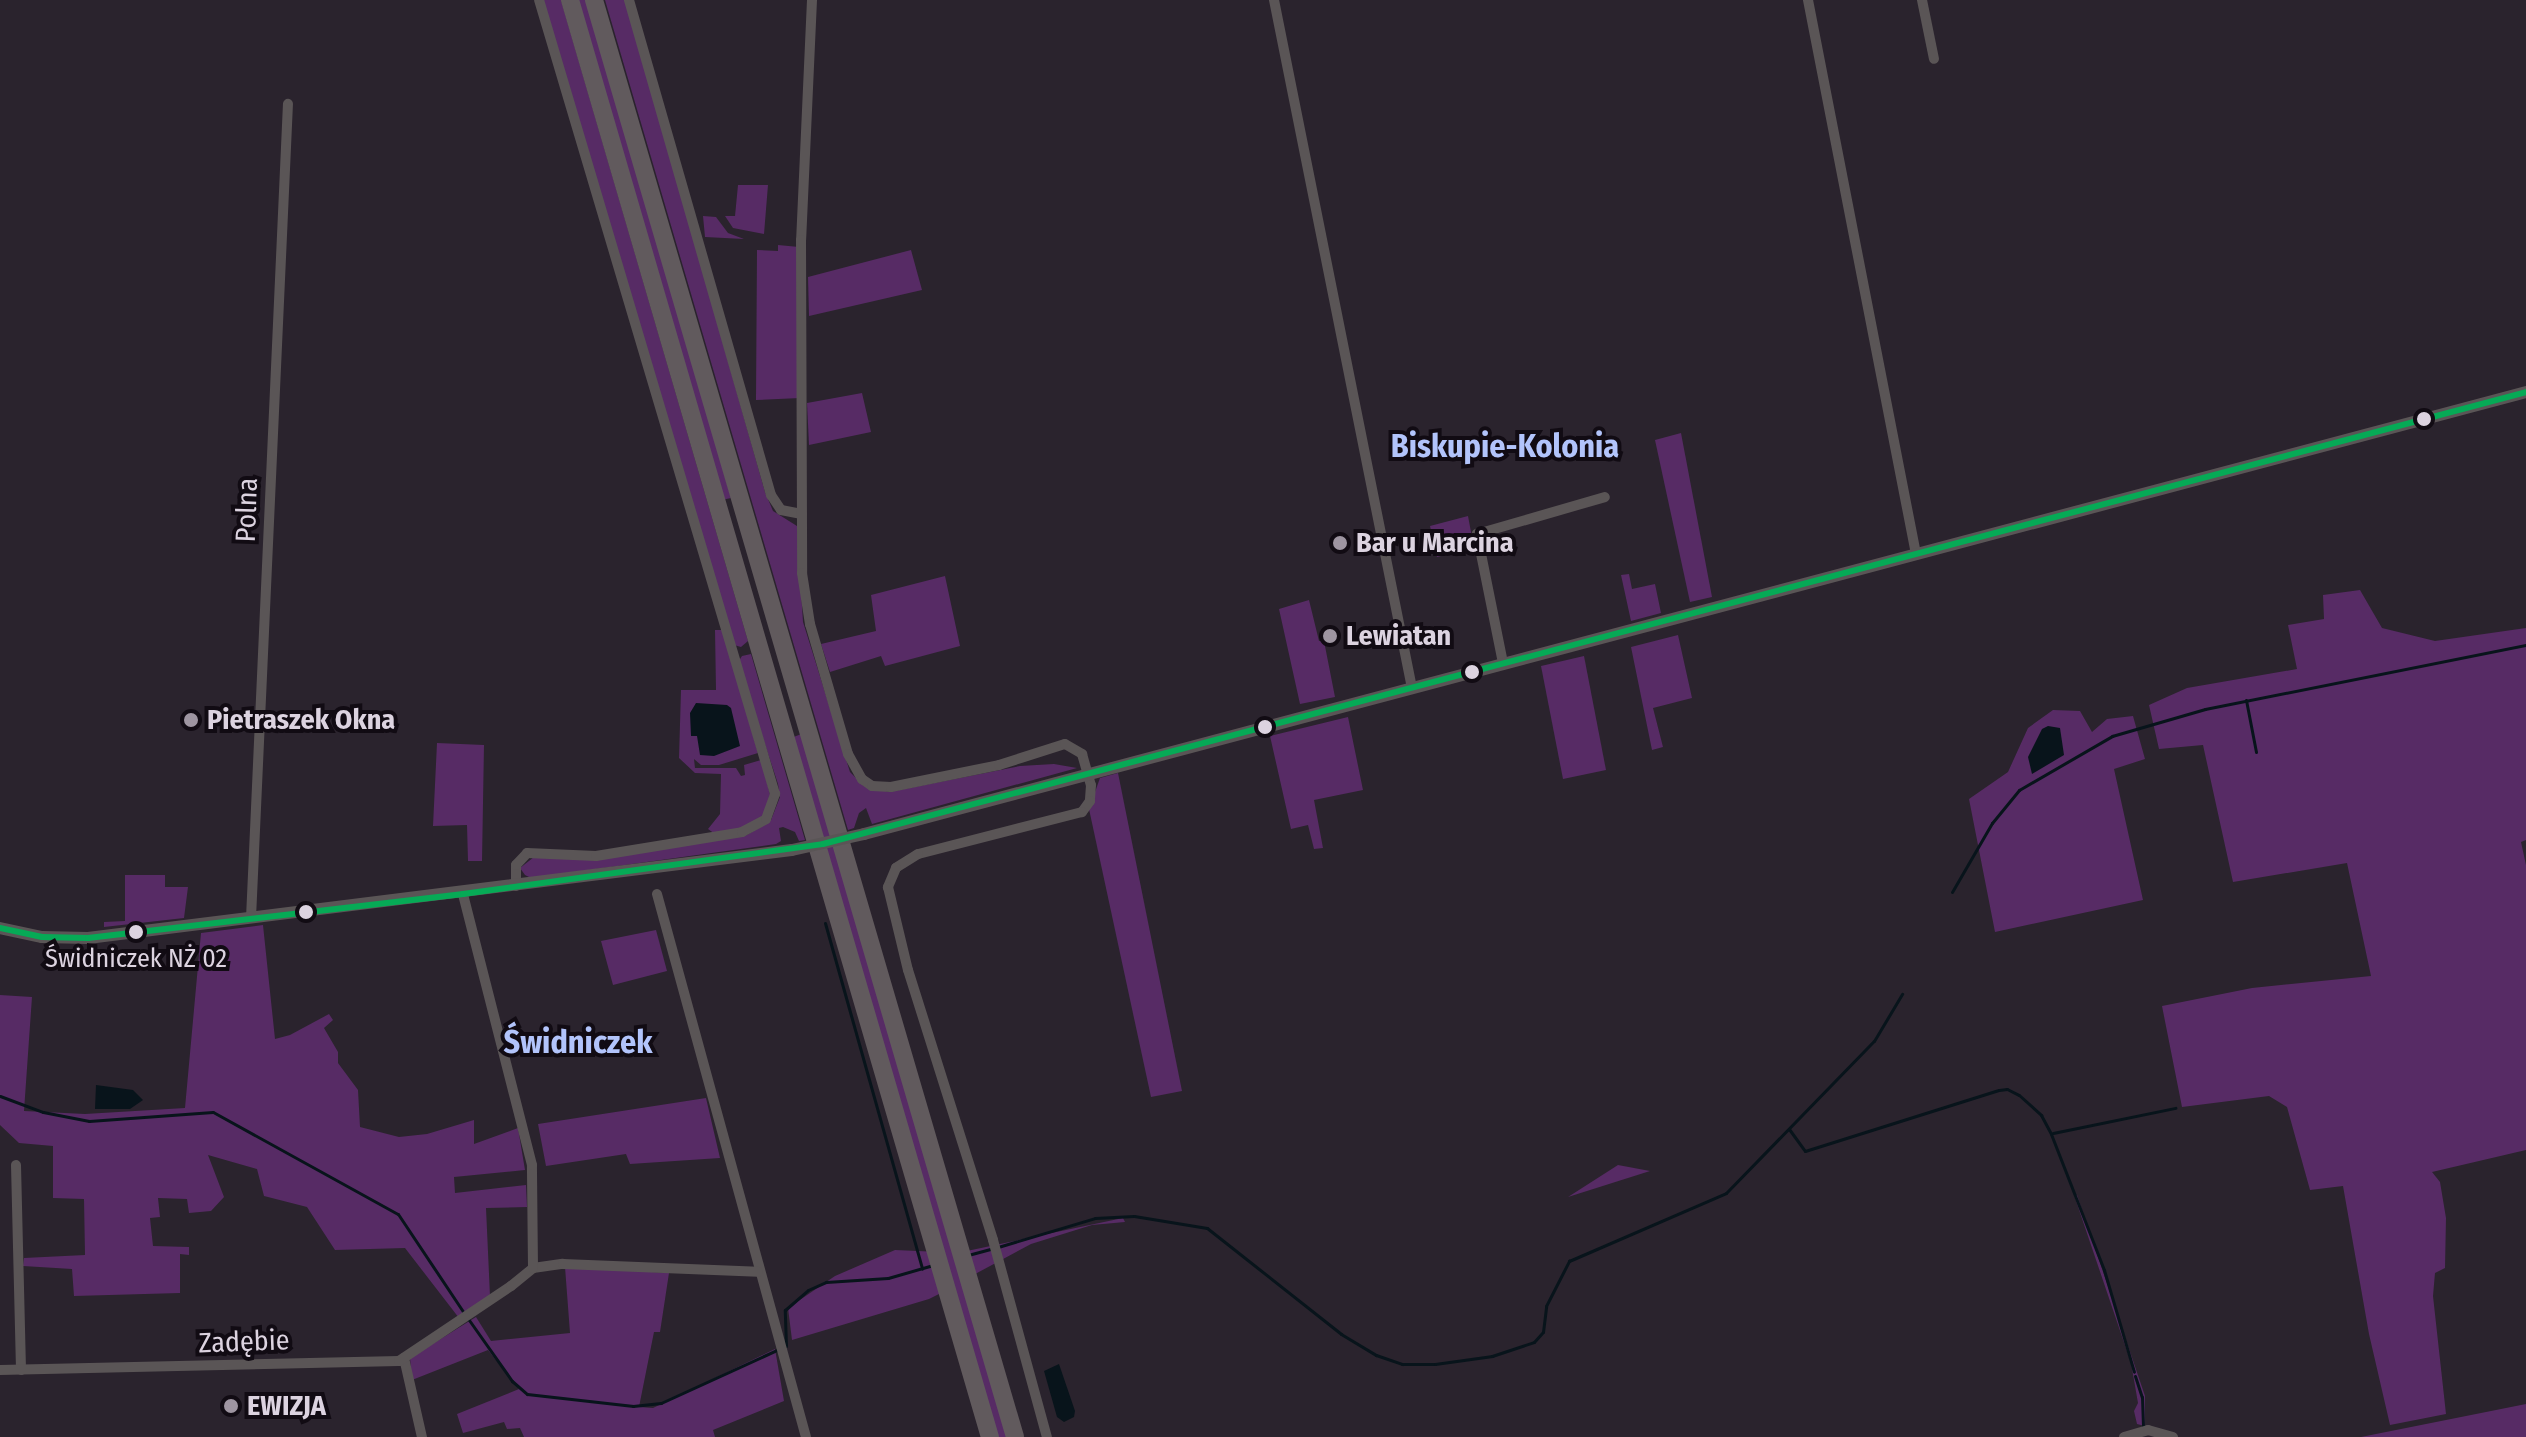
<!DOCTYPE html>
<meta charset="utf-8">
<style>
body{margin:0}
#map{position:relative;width:2526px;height:1437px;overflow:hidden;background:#2a232d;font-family:"Fira Sans Condensed",sans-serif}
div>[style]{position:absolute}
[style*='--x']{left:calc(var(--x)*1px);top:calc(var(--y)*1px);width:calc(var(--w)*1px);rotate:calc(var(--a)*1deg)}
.green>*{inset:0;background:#572b65}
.water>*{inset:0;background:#08141b}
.stream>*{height:3px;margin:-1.5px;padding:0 1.5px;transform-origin:1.5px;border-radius:1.5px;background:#08141b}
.minor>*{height:10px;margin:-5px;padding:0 5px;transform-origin:5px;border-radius:5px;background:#5a5556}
.tertiary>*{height:12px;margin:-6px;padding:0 6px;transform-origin:6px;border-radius:6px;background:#5a5556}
.motorway>*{height:18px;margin:-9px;padding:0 9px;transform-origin:9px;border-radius:9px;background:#615a5d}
.tertiary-bridge>*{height:12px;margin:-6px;padding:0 6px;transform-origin:6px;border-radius:6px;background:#5a5556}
.bus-1>*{height:6px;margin:-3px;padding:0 3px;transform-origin:3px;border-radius:3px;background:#06aa56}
.dots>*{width:22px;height:22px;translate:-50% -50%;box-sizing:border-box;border:4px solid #110b13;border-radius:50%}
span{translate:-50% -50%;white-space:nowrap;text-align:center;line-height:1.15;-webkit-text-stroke:8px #110b13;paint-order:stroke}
.bus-label{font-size:26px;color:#dcd3e0}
.street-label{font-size:28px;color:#dcd3e0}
.poi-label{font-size:28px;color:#dcd3e0;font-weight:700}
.left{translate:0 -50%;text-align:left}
.quarter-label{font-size:32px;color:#b2c4fb;font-weight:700}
</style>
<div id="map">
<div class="green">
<div style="clip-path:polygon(542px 0,561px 0,748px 641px,741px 647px,734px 645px)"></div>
<div style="clip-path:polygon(575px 0,590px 0,731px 498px,722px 500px)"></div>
<div style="clip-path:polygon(605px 0,626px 0,765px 492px,773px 511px,797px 526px,803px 622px,850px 772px,863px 785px,889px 792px,1020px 766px,1054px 764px,1077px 768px,872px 824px,866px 808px,859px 813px,854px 828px,848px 830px)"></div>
<div style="clip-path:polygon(738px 185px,768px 185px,764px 234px,733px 228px,725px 216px,735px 216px)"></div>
<div style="clip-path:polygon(703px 216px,716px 217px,728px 233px,744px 239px,705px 237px)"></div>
<div style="clip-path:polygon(778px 245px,799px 247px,800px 398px,756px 400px,757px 250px,778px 251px)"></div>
<div style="clip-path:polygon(911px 250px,922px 290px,809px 316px,808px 277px)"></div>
<div style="clip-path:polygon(862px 393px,871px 432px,809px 445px,807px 403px)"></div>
<div style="clip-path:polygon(1681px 433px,1712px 597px,1690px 602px,1655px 440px)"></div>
<div style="clip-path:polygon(1468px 516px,1474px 548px,1437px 557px,1430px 526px)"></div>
<div style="clip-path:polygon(1629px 574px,1632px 589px,1655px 584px,1661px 613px,1631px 621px,1621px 575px)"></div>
<div style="clip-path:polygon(945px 576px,960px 646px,885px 666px,881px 656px,830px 672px,821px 644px,876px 631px,871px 595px)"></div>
<div style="clip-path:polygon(2360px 590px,2382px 628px,2435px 641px,2526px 628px,2526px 840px,2521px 842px,2526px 865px,2526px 1150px,2432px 1172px,2440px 1182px,2446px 1218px,2445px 1268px,2435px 1273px,2433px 1296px,2446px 1414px,2390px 1425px,2369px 1334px,2343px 1186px,2310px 1190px,2287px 1107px,2269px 1096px,2182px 1107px,2162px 1006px,2252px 988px,2371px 976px,2347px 863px,2233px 882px,2203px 745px,2159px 749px,2149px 705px,2187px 688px,2297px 669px,2288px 625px,2324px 619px,2323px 595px)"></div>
<div style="clip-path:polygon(1309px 600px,1319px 641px,1324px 641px,1335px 697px,1300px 704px,1279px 609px)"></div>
<div style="clip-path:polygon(715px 630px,723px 630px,758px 753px,719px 765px,701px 765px,694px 759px,695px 768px,736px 768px,741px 776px,745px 775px,744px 765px,761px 760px,771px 798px,764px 815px,747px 827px,715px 834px,708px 829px,720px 814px,721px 774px,695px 773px,679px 758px,681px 690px,716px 690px)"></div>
<div style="clip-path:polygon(1678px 635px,1692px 698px,1653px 708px,1663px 747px,1652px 750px,1631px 647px)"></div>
<div style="clip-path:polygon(751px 654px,805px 840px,799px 841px,795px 832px,783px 827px,779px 828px,781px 841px,776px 844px,531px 878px,525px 875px,520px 868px,534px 857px,595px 860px,747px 835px,771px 820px,780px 797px,778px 784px,738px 662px,742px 656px)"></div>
<div style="clip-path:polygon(1584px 656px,1606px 770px,1563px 779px,1541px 666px)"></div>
<div style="clip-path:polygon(2053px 710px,2080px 711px,2092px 732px,2107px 719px,2133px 716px,2145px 759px,2114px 769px,2143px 900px,1995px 932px,1969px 799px,2008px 772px,2028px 728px)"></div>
<div style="clip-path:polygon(1348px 717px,1363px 790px,1314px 800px,1323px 848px,1314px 849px,1308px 825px,1291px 829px,1270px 736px)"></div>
<div style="clip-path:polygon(804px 733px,962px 1252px,1123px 1218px,1125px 1222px,1092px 1225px,1031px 1244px,964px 1280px,1010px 1437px,995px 1437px,951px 1288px,929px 1299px,792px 1340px,788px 1308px,835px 1276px,895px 1250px,940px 1252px,791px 738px)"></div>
<div style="clip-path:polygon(437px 743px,484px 745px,482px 861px,468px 861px,467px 825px,433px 826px)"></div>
<div style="clip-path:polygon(1118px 773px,1182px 1091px,1151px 1097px,1089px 809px,1100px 778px)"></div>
<div style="clip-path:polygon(125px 875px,165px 875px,165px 887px,188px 887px,184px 918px,104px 927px,104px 922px,125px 921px)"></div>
<div style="clip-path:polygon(263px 925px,275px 1039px,290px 1035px,329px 1014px,333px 1020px,324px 1028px,338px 1052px,338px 1063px,358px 1090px,360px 1127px,399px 1137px,427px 1134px,474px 1120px,474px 1144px,518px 1128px,525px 1170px,454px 1177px,455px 1193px,526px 1185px,527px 1207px,486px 1208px,490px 1296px,459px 1318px,405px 1248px,335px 1250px,307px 1207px,264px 1196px,257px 1169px,208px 1155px,224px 1197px,211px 1211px,189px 1213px,187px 1199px,158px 1198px,160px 1217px,150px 1218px,153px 1246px,189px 1247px,189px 1255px,180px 1254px,180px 1293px,74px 1296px,72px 1269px,23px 1266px,24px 1258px,85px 1255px,84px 1199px,53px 1198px,53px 1146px,19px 1143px,0 1125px,0 995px,32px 997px,24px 1111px,85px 1114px,185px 1108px,201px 933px)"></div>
<div style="clip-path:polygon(656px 930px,667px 971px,613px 985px,601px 941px)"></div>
<div style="clip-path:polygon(706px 1098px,720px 1158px,630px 1164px,626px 1154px,546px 1166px,538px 1124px)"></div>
<div style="clip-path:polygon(1618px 1165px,1650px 1171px,1568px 1197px)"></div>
<div style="clip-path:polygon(2077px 1195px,2145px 1396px,2145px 1426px,2137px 1424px,2134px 1411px,2138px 1403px,2131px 1363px,2074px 1195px)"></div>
<div style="clip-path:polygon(565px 1267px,669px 1273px,660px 1332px,654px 1332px,639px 1407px,653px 1408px,775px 1349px,784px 1401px,713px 1430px,715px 1437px,524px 1437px,520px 1428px,507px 1429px,504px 1422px,463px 1433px,457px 1414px,519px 1389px,488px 1350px,412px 1380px,410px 1358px,476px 1317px,491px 1341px,570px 1333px)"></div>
<div style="clip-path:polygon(2526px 1404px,2526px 1437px,2361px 1437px)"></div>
</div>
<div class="water">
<div style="clip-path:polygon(696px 703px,727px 705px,731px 708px,740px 746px,714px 756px,700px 755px,697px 736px,691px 736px,690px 713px)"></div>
<div style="clip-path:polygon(2048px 726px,2060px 728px,2064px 755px,2032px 774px,2028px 757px,2042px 729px)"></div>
<div style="clip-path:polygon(96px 1085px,133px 1090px,143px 1100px,130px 1109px,95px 1109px)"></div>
<div style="clip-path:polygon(1059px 1364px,1075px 1411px,1074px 1417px,1064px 1422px,1057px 1417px,1044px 1371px)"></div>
</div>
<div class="stream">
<div style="--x:2246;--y:700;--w:53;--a:79.1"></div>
<div style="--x:1952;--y:892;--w:80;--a:-59.9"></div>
<div style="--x:1992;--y:823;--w:43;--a:-50.7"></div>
<div style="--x:2019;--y:790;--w:108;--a:-30.1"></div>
<div style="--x:2112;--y:736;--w:97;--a:-16.2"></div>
<div style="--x:2205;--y:709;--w:327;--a:-11.3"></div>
<div style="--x:825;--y:923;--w:359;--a:74.3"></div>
<div style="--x:0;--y:1096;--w:46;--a:20.4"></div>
<div style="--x:43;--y:1112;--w:47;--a:11.1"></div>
<div style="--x:89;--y:1121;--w:124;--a:-4.2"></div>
<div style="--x:213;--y:1112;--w:211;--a:28.9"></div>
<div style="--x:398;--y:1214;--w:119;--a:56.3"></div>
<div style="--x:1789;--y:1129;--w:27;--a:54"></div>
<div style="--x:1805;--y:1151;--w:203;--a:-17.5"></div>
<div style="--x:1999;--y:1090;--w:8;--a:-7"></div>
<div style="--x:2007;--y:1089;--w:13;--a:27"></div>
<div style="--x:2019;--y:1095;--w:30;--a:42"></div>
<div style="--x:2041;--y:1115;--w:21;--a:62"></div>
<div style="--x:2051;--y:1134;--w:146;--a:68.7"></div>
<div style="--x:2104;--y:1270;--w:106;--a:73.6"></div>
<div style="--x:2053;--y:1133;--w:125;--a:-11.6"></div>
<div style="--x:998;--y:1247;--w:101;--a:-16.6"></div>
<div style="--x:1095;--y:1218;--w:39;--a:-3"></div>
<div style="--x:1134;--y:1216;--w:74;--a:9.3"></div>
<div style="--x:1207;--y:1228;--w:171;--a:38.3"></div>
<div style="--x:1341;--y:1334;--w:41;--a:31"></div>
<div style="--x:1376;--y:1355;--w:28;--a:19"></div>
<div style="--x:1402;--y:1364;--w:33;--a:0"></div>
<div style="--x:1435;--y:1364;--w:58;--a:-8"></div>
<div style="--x:1492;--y:1356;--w:44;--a:-18.4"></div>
<div style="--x:1534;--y:1342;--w:13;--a:-48"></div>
<div style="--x:1543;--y:1332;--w:26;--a:-83"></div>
<div style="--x:1546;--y:1306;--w:51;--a:-62.9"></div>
<div style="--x:1569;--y:1261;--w:171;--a:-23.4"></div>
<div style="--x:1726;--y:1193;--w:212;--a:-45.8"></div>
<div style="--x:1874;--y:1041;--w:55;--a:-59.2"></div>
<div style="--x:968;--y:1255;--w:24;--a:-15"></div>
<div style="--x:469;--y:1320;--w:75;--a:54.8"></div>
<div style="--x:512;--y:1381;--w:20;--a:41"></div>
<div style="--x:527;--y:1394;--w:107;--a:6.5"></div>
<div style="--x:633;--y:1406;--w:28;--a:-6"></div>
<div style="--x:661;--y:1403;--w:130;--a:-24.6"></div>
<div style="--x:786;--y:1346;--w:36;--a:-92"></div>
<div style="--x:785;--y:1310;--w:30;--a:-41"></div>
<div style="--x:808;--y:1290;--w:20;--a:-24"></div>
<div style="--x:826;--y:1282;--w:62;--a:-3.7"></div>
<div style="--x:888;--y:1278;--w:47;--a:-16.1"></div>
<div style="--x:2135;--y:1376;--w:22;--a:72"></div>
<div style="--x:2142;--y:1397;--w:29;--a:88"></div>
</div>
<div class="minor">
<div style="--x:629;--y:0;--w:515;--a:73.99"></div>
<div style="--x:771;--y:495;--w:18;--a:56"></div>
<div style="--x:781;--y:510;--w:21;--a:11"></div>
<div style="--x:812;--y:0;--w:240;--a:92.6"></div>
<div style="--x:801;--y:240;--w:333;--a:89.8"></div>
<div style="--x:802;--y:573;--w:52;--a:81.1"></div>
<div style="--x:810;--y:624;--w:135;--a:73.7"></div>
<div style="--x:848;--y:754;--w:29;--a:61"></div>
<div style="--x:862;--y:779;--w:12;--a:35"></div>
<div style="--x:872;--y:786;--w:19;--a:3"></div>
<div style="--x:891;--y:787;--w:110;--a:-11.5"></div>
<div style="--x:999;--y:765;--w:69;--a:-17.7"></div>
<div style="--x:1065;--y:744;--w:20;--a:30"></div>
<div style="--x:1082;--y:754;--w:32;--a:74"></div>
<div style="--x:1091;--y:785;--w:16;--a:94"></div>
<div style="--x:1090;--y:801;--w:14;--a:126"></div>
<div style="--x:1082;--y:812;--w:169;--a:165.6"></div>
<div style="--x:918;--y:854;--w:26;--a:148"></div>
<div style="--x:896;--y:868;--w:21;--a:113"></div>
<div style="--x:888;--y:887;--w:85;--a:76.5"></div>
<div style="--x:908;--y:970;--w:283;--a:72.5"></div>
<div style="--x:993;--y:1240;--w:204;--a:74.7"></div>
<div style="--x:1274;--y:0;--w:702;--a:78.66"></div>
<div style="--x:1808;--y:0;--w:564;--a:78.97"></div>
<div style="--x:1922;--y:0;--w:60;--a:78.5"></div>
<div style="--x:1503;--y:663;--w:132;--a:-101.4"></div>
<div style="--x:1477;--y:534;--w:133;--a:-16.1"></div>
<div style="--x:516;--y:886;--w:21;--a:-90"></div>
<div style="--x:516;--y:865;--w:16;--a:-47"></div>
<div style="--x:527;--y:853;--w:69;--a:2.5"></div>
<div style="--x:596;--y:856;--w:148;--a:-9.3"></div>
<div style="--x:742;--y:832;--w:27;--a:-28"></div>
<div style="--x:766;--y:819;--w:27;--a:-70"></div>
<div style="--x:775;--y:794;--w:828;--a:-106.55"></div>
<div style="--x:657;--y:894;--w:563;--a:74.66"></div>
<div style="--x:251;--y:918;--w:815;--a:-87.4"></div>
<div style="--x:16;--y:1165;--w:205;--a:88.6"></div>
<div style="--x:533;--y:1268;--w:30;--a:-8"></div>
<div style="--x:563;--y:1264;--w:195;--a:2.3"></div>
<div style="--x:404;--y:1358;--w:81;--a:77.2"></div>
<div style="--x:0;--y:1370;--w:399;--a:-1.3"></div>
<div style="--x:399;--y:1361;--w:135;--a:-33.8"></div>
<div style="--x:511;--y:1286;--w:28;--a:-39"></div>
<div style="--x:533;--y:1268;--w:103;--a:-90.6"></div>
<div style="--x:532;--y:1165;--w:280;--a:-104.3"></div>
<div style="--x:2124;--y:1437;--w:25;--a:-16"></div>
<div style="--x:2148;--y:1430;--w:26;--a:16"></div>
</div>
<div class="tertiary">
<div style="--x:864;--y:834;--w:1720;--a:-14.89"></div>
<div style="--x:0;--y:928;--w:43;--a:12.1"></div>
<div style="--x:42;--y:937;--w:46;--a:1.2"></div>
<div style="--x:88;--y:938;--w:709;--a:-7.13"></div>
</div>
<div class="motorway">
<div style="--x:570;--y:0;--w:1497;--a:73.71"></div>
<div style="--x:594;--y:0;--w:1497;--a:73.67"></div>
</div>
<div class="tertiary-bridge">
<div style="--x:792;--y:850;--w:74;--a:-12.5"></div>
</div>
<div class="bus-1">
<div style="--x:0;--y:928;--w:43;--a:12.1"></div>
<div style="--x:42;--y:937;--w:46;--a:1.2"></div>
<div style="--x:88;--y:938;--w:378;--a:-6.7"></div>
<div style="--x:463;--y:894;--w:363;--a:-7.9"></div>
<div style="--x:823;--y:844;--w:1762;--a:-14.86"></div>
</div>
<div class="dots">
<div style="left:2424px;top:419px;background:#dcd3e0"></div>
<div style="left:1340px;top:543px;background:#9e95a1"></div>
<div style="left:1330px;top:636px;background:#9e95a1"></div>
<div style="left:1472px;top:672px;background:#dcd3e0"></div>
<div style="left:191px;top:720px;background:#9e95a1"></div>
<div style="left:1265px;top:727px;background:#dcd3e0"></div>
<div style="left:306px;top:912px;background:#dcd3e0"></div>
<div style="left:136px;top:932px;background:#dcd3e0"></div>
<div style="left:231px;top:1406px;background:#9e95a1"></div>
</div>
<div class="bus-label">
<span style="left:136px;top:959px">Świdniczek NŻ 02</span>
</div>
<div class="street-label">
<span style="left:247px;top:510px;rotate:-88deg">Polna</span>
<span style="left:244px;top:1342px;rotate:-2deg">Zadębie</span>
</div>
<div class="poi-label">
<span class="left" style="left:1356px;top:543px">Bar u Marcina</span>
<span class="left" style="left:1346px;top:636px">Lewiatan</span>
<span class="left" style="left:207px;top:720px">Pietraszek Okna</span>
<span class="left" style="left:247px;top:1406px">EWIZJA</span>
</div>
<div class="quarter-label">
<span style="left:1505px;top:446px">Biskupie-Kolonia</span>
<span style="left:578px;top:1042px">Świdniczek</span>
</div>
</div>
